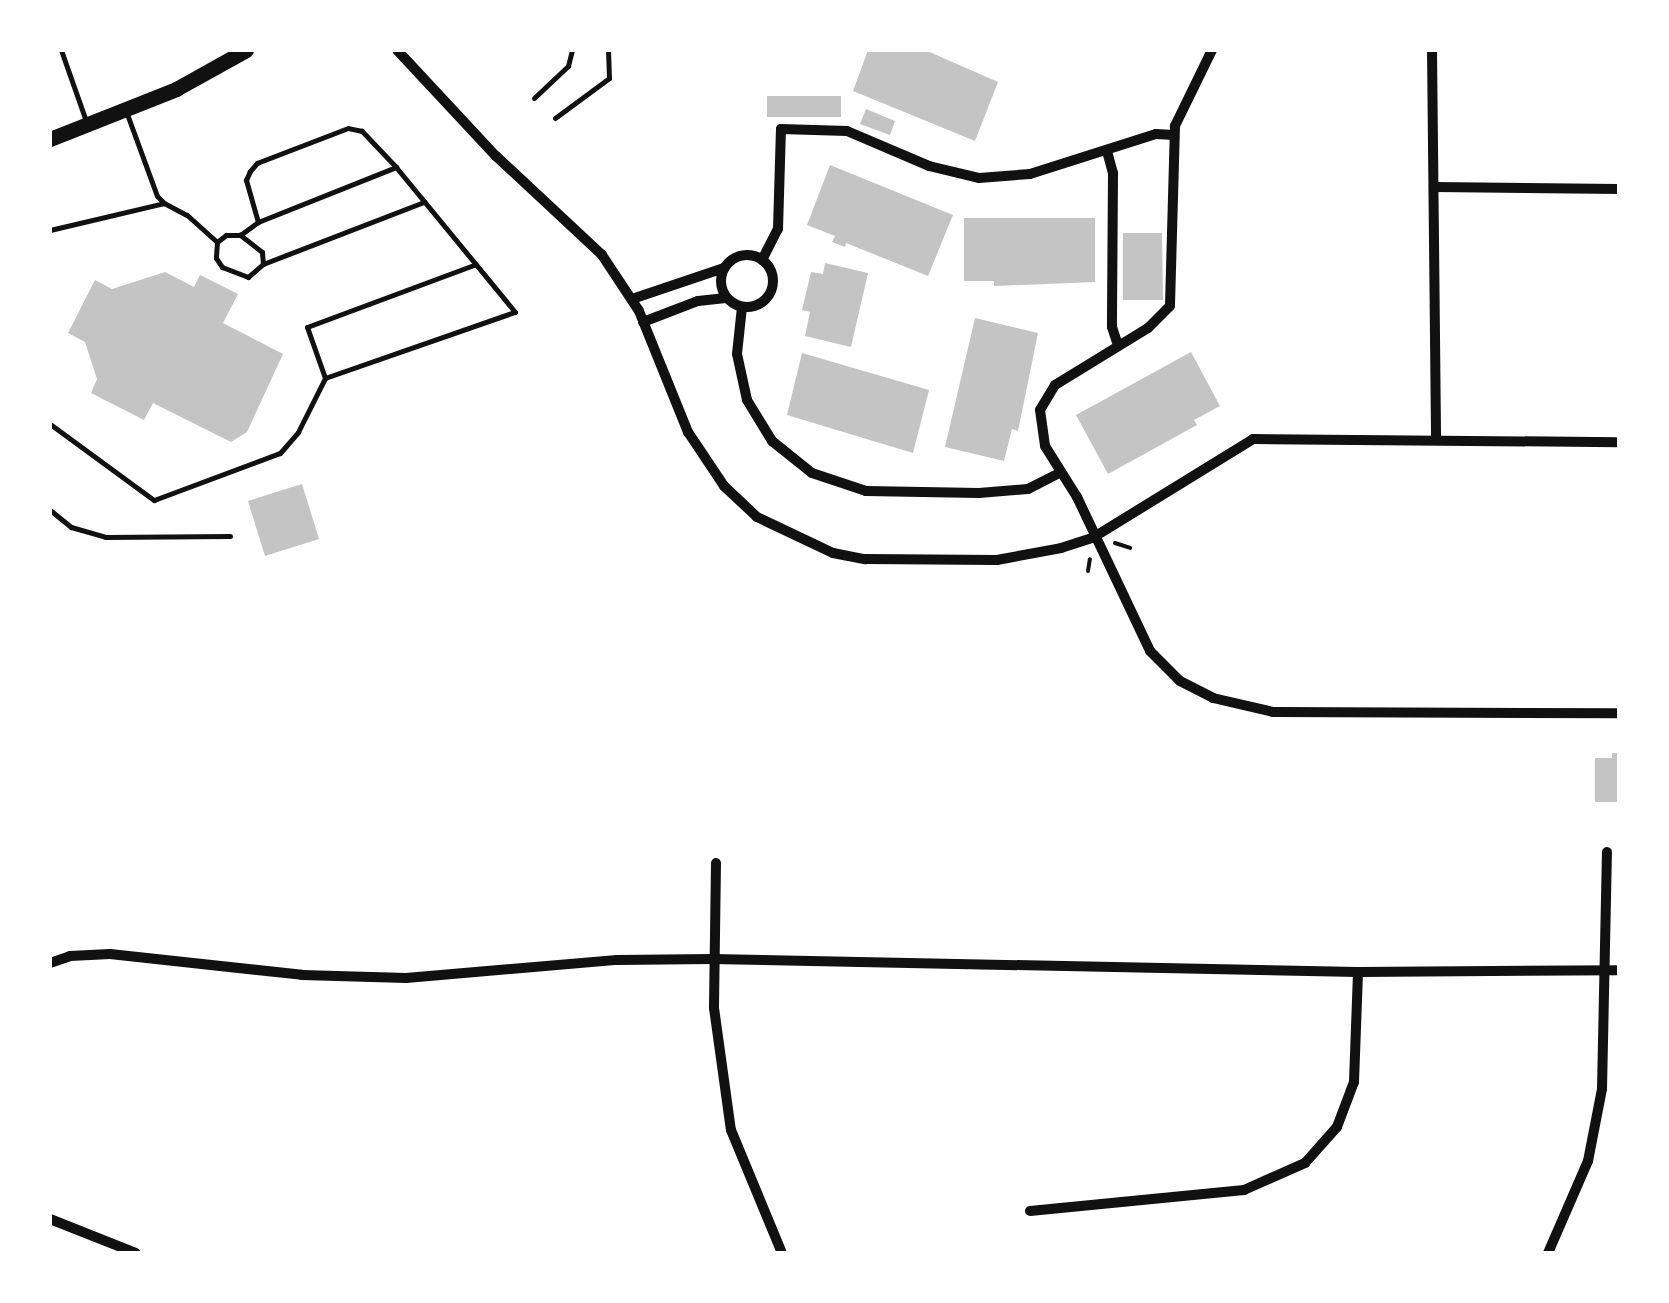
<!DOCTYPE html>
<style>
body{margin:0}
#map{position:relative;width:1669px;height:1303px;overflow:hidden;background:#fff;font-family:Cabin,sans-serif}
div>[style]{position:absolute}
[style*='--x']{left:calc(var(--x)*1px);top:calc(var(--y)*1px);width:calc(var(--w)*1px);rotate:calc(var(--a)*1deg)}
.building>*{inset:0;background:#c4c4c4}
.path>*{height:4px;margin:-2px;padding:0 2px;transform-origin:2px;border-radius:2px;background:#111}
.service>*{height:5px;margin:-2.5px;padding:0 2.5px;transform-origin:2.5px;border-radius:2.5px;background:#111}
.minor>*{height:10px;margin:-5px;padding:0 5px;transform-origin:5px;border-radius:5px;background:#111}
.minor>.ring{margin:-5px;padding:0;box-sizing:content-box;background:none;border:10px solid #111;border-radius:50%}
.primary>*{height:15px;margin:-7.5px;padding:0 7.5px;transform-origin:7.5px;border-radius:7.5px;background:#111}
span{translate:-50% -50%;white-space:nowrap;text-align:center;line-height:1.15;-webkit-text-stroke:10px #fff;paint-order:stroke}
.frame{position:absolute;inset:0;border:52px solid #fff;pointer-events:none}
</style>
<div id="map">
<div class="building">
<div style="clip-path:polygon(868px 50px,925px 50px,998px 82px,975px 141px,853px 91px)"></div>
<div style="clip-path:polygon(767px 96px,841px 96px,841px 117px,767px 117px)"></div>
<div style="clip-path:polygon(866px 109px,895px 121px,890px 135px,860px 124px)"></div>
<div style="clip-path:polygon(830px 165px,953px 215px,928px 276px,846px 243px,845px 247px,832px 242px,835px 236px,807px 225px)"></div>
<div style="clip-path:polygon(964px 218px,1095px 218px,1095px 282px,994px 286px,994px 281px,964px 281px)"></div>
<div style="clip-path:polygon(1123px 233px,1162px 233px,1163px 300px,1123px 300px)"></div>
<div style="clip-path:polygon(825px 263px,868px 273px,851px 347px,805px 336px,810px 312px,802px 310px,811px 272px,823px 274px)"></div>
<div style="clip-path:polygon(165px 272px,194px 287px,200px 275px,238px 294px,223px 323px,283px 354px,247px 432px,231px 442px,153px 403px,144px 420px,91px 393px,97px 379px,85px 342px,68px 333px,95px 280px,112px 289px)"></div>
<div style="clip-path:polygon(975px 318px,1038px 333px,1018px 431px,1012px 429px,1004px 461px,945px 447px)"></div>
<div style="clip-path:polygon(1191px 352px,1220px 406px,1194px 420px,1197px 425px,1108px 474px,1076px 415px)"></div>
<div style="clip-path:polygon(802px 353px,929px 390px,913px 453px,787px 415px)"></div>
<div style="clip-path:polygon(302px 484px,319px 539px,265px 556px,248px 501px)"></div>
<div style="clip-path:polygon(1612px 753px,1619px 753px,1619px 802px,1595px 802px,1595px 758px,1612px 758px)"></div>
</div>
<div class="path">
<div style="--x:1115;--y:543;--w:16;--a:18"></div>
<div style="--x:1088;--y:571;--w:12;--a:-81"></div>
</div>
<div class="service">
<div style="--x:61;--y:50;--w:78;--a:70.6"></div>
<div style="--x:534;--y:98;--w:47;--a:-43.3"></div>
<div style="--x:568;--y:66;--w:16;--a:-76"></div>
<div style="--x:127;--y:114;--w:87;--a:69.9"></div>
<div style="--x:157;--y:196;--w:10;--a:45"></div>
<div style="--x:164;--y:203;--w:26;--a:28"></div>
<div style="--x:187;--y:215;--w:40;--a:42"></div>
<div style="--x:217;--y:242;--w:16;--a:94"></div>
<div style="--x:216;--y:258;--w:11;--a:56"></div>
<div style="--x:222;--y:267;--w:28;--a:21"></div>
<div style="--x:248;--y:277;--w:20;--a:-41"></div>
<div style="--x:263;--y:264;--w:12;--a:-95"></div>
<div style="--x:262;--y:252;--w:28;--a:-142"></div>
<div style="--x:240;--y:235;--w:14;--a:180"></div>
<div style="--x:226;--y:235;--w:11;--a:142"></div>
<div style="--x:555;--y:118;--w:67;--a:-36.5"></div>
<div style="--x:609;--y:78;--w:28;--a:-92"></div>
<div style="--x:258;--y:222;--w:149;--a:-21.7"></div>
<div style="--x:50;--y:230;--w:117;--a:-13.3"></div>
<div style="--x:263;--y:264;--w:173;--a:-21.1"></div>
<div style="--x:325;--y:378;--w:54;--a:-109.4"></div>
<div style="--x:307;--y:327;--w:180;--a:-20.4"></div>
<div style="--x:50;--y:424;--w:129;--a:36.2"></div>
<div style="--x:154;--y:500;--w:134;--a:-20.5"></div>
<div style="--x:280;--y:453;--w:28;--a:-49"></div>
<div style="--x:298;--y:432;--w:60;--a:-63.4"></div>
<div style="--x:325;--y:378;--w:201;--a:-19.2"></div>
<div style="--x:515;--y:312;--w:188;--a:-129.4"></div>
<div style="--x:396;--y:167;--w:50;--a:-133.4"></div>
<div style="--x:362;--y:131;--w:14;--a:-168"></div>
<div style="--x:348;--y:128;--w:97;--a:159"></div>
<div style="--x:257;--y:163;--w:11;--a:131"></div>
<div style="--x:250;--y:171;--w:10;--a:114"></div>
<div style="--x:246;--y:180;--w:44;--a:74.1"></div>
<div style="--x:258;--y:222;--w:22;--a:144"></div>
<div style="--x:50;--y:510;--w:27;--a:39"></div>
<div style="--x:71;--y:527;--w:35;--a:16"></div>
<div style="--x:105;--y:537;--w:125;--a:-0.5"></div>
</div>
<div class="minor">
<div style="--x:397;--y:50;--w:145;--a:47"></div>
<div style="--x:496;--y:156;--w:145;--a:43"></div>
<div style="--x:602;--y:255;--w:67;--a:56.5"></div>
<div style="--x:639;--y:311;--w:131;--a:68"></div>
<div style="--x:688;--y:432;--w:65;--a:56.3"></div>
<div style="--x:724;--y:486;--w:45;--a:43.2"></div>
<div style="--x:757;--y:517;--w:84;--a:25.3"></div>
<div style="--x:833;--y:553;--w:33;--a:11"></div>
<div style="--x:865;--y:559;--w:132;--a:0.4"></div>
<div style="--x:997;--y:560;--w:65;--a:-10.6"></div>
<div style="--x:1061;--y:548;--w:35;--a:-18"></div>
<div style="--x:1094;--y:537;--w:187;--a:-31.6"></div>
<div style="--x:1253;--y:439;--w:366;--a:0.5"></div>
<div style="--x:1212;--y:50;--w:85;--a:116"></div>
<div style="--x:1175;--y:126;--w:180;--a:91.6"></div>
<div style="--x:1170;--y:306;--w:31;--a:135"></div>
<div style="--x:1148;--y:328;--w:109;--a:148.5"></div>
<div style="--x:1055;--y:385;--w:29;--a:121"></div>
<div style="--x:1040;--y:410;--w:36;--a:82"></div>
<div style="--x:1045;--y:446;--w:60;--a:57.9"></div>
<div style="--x:1077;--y:497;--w:170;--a:64.6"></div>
<div style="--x:1150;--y:651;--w:42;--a:45"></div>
<div style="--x:1180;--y:681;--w:37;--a:27"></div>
<div style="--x:1213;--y:698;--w:62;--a:13.1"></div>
<div style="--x:1273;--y:712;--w:346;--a:0.2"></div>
<div style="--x:1432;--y:50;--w:390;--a:89.4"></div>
<div style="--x:1107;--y:151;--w:23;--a:75"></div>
<div style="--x:1113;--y:173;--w:154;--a:90.4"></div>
<div style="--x:1112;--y:327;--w:20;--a:72"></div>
<div style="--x:1434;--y:187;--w:185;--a:0.6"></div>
<div class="ring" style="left:721px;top:255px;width:42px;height:42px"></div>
<div style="--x:762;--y:260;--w:35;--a:-63"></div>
<div style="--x:778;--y:229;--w:100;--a:-88.3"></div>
<div style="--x:781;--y:129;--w:66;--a:1.7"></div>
<div style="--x:847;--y:131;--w:89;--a:23.1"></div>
<div style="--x:929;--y:166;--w:51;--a:13.5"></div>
<div style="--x:979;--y:178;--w:51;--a:-4.5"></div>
<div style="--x:1030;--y:174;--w:132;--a:-17.6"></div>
<div style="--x:1156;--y:134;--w:18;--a:3"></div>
<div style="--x:632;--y:299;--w:97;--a:-18.6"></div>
<div style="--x:742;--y:307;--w:47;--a:96.1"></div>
<div style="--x:737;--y:354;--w:47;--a:77.7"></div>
<div style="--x:747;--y:400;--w:48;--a:58.6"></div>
<div style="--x:772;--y:441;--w:51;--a:38.7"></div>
<div style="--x:812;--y:473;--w:57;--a:18.4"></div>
<div style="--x:866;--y:491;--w:113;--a:1"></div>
<div style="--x:979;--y:493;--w:49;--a:-4.7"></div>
<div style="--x:1028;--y:489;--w:36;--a:-27"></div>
<div style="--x:643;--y:322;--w:59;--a:-20.9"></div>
<div style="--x:698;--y:301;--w:28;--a:-6"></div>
<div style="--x:716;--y:863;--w:145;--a:90.8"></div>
<div style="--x:714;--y:1008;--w:123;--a:82.1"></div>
<div style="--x:731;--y:1130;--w:133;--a:67.5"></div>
<div style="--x:50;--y:963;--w:21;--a:-19"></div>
<div style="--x:70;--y:956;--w:40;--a:-2.9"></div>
<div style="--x:110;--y:954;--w:193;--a:6.2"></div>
<div style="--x:302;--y:975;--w:104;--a:1.7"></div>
<div style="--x:406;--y:978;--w:212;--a:-4.9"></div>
<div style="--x:617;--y:960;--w:95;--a:-0.6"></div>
<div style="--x:712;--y:959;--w:646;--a:1.15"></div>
<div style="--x:1358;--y:972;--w:261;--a:-0.4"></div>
<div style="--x:1030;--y:1211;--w:215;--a:-5.6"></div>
<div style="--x:1244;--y:1190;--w:67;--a:-23.9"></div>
<div style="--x:1305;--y:1163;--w:48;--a:-48.4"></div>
<div style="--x:1337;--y:1127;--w:48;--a:-69.3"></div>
<div style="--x:1354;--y:1082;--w:110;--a:-87.9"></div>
<div style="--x:50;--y:1219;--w:92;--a:21.6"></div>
<div style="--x:1548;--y:1253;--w:100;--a:-66.5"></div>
<div style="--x:1588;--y:1161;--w:73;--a:-79"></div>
<div style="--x:1602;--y:1089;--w:237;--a:-88.8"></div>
</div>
<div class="primary">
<div style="--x:50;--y:139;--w:136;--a:-21.6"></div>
<div style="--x:176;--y:89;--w:80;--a:-29.1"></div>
</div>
<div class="frame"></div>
</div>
